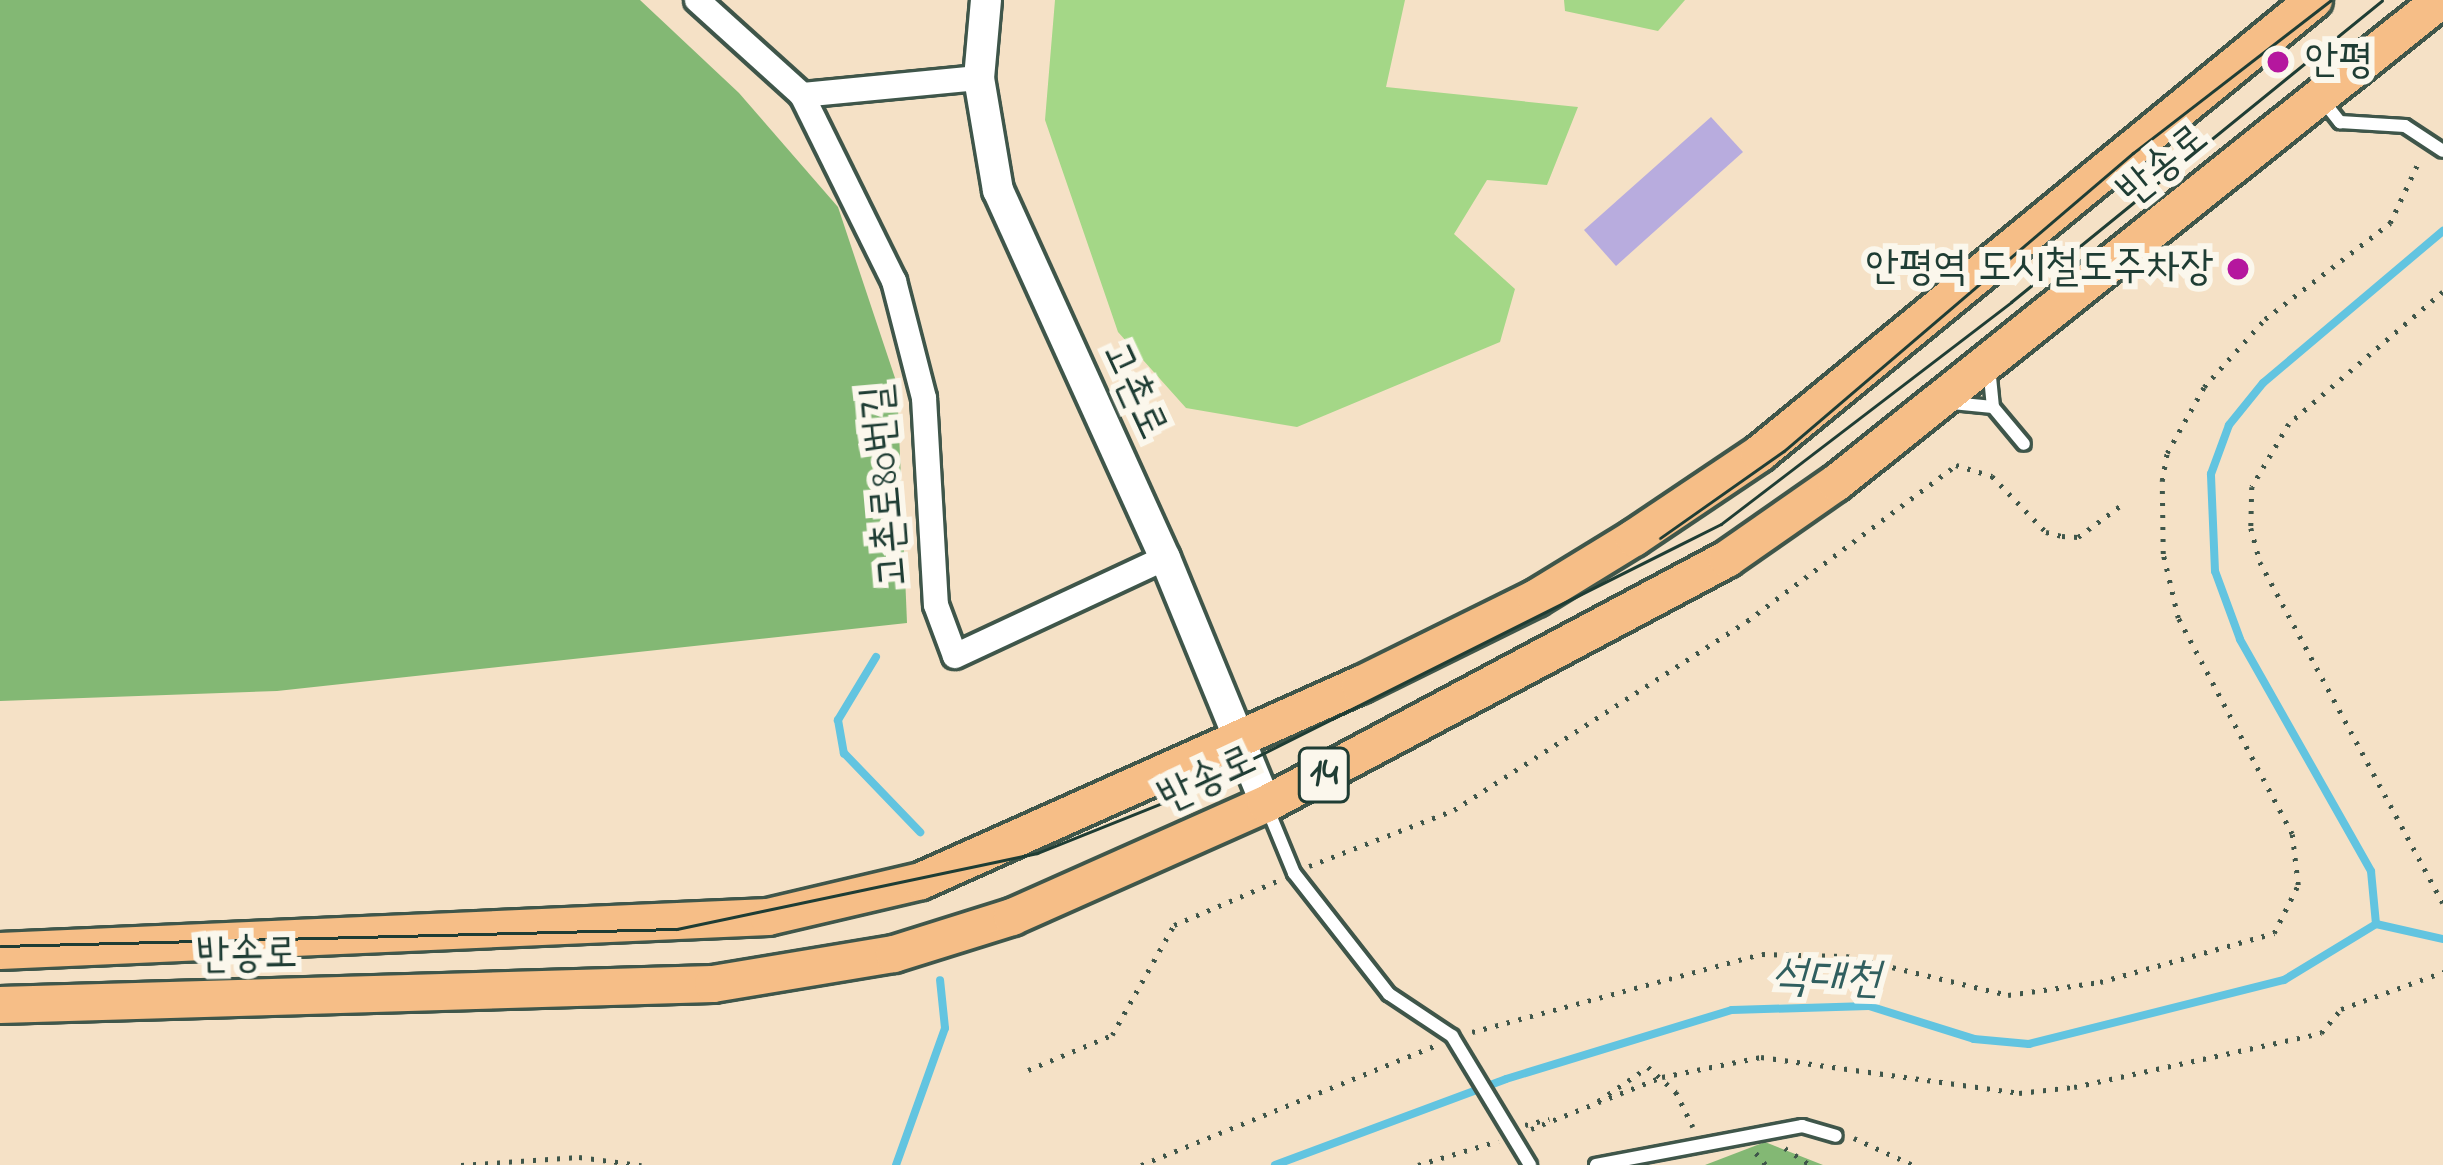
<!DOCTYPE html>
<meta charset="utf-8">
<style>
body{margin:0}
#map{position:relative;width:2443px;height:1165px;overflow:hidden;background:#f5e1c6;font-family:"Indie Flower","Poor Story",sans-serif}
div>[style]{position:absolute}
[style*='--x']{left:calc(var(--x)*1px);top:calc(var(--y)*1px);width:calc(var(--w)*1px);rotate:calc(var(--a)*1deg)}
.green>*{inset:0;background:#a4d787}
.forest>*{inset:0;background:#83b874}
.stream>*{height:8px;margin:-4px;padding:0 4px;transform-origin:4px;border-radius:4px;background:#62c4e0}
.building>*{inset:0;background:#b8acde}
.path>*{height:4.5px;margin-top:-2.25px;transform-origin:0;background:repeating-linear-gradient(90deg,#3f564a 0 3px,transparent 0 12px)}
.roads{filter:drop-shadow(3px 0 #3f564a) drop-shadow(-3px 0 #3f564a) drop-shadow(0 3px #3f564a) drop-shadow(0 -3px #3f564a)}
.service>*{height:12px;margin:-6px;padding:0 6px;transform-origin:6px;border-radius:6px;background:#fff}
.minor>*{height:24px;margin:-12px;padding:0 12px;transform-origin:12px;border-radius:12px;background:#fff}
.tertiary>*{height:30px;margin:-15px;padding:0 15px;transform-origin:15px;border-radius:15px;background:#fff}
.primary>*{height:36px;margin:-18px;padding:0 18px;transform-origin:18px;border-radius:18px;background:#f6be87}
.tram>*{height:3px;margin:-1.5px;padding:0 1.5px;transform-origin:1.5px;border-radius:1.5px;background:#1f3d34}
.dots>*{width:33px;height:33px;translate:-50% -50%;box-sizing:border-box;border:6px solid #fbf7ec;border-radius:50%}
span{translate:-50% -50%;white-space:nowrap;text-align:center;line-height:1.15;-webkit-text-stroke:12px #fbf7ec;paint-order:stroke}
.shield-label span{padding:3px 9px;background:#fbf7ec;border:3px solid;border-radius:9px;-webkit-text-stroke-width:0}
.shield-label{font-size:39px;color:#1f3d34;font-weight:700}
.poi-label{font-size:42px;color:#1f3d34}
.left{translate:0 -50%;text-align:left}
.right{translate:-100% -50%;text-align:right}
.street-label{font-size:42px;color:#1f3d34}
.water-label{font-size:45px;color:#305f5f;font-style:italic}
</style>
<div id="map">
<div class="green">
<div style="clip-path:polygon(1055px 0,1405px 0,1386px 87px,1578px 107px,1547px 185px,1487px 180px,1454px 234px,1515px 289px,1500px 342px,1297px 427px,1186px 408px,1118px 332px,1045px 120px)"></div>
<div style="clip-path:polygon(1564px 0,1685px 0,1658px 31px,1565px 11px)"></div>
</div>
<div class="forest">
<div style="clip-path:polygon(0 0,640px 0,739px 93px,838px 207px,897px 384px,907px 623px,277px 691px,0 701px)"></div>
<div style="clip-path:polygon(1765px 1142px,1823px 1165px,1705px 1165px)"></div>
</div>
<div class="stream">
<div style="--x:876;--y:657;--w:74;--a:121.1"></div>
<div style="--x:838;--y:720;--w:34;--a:80"></div>
<div style="--x:844;--y:753;--w:110;--a:46.1"></div>
<div style="--x:2376;--y:924;--w:53;--a:-95.4"></div>
<div style="--x:2371;--y:871;--w:266;--a:-119.5"></div>
<div style="--x:2240;--y:639;--w:72;--a:-110.2"></div>
<div style="--x:2215;--y:571;--w:97;--a:-92.4"></div>
<div style="--x:2211;--y:474;--w:52;--a:-69.8"></div>
<div style="--x:2229;--y:425;--w:54;--a:-51"></div>
<div style="--x:2263;--y:383;--w:236;--a:-40.2"></div>
<div style="--x:896;--y:1165;--w:145;--a:-70.3"></div>
<div style="--x:945;--y:1028;--w:48;--a:-95.9"></div>
<div style="--x:1275;--y:1165;--w:246;--a:-20.4"></div>
<div style="--x:1506;--y:1079;--w:236;--a:-17"></div>
<div style="--x:1732;--y:1010;--w:137;--a:-1.7"></div>
<div style="--x:1869;--y:1006;--w:110;--a:17.4"></div>
<div style="--x:1974;--y:1039;--w:55;--a:5.2"></div>
<div style="--x:2029;--y:1044;--w:263;--a:-14.1"></div>
<div style="--x:2284;--y:980;--w:108;--a:-31.3"></div>
<div style="--x:2376;--y:924;--w:69;--a:12.6"></div>
</div>
<div class="building">
<div style="clip-path:polygon(1711px 117px,1743px 152px,1616px 266px,1584px 230px)"></div>
</div>
<div class="path">
<div style="--x:2443;--y:292;--w:203;--a:139.4"></div>
<div style="--x:2289;--y:424;--w:73;--a:120.4"></div>
<div style="--x:2252;--y:487;--w:41;--a:91.4"></div>
<div style="--x:2251;--y:528;--w:35;--a:75"></div>
<div style="--x:2260;--y:562;--w:387;--a:61.8"></div>
<div style="--x:1309;--y:866;--w:155;--a:-21.1"></div>
<div style="--x:1454;--y:810;--w:349;--a:-32.8"></div>
<div style="--x:1747;--y:621;--w:261;--a:-36.7"></div>
<div style="--x:1956;--y:465;--w:38;--a:17"></div>
<div style="--x:1992;--y:476;--w:78;--a:46"></div>
<div style="--x:2046;--y:532;--w:16;--a:14"></div>
<div style="--x:2062;--y:536;--w:16;--a:4"></div>
<div style="--x:2078;--y:537;--w:52;--a:-36.4"></div>
<div style="--x:1472;--y:1032;--w:300;--a:-15.1"></div>
<div style="--x:1762;--y:954;--w:84;--a:1.4"></div>
<div style="--x:1846;--y:956;--w:167;--a:13.5"></div>
<div style="--x:2008;--y:995;--w:93;--a:-8"></div>
<div style="--x:2100;--y:982;--w:181;--a:-15.7"></div>
<div style="--x:2274;--y:933;--w:54;--a:-63.4"></div>
<div style="--x:2298;--y:885;--w:51;--a:-96.7"></div>
<div style="--x:2292;--y:834;--w:244;--a:-117.8"></div>
<div style="--x:2178;--y:618;--w:66;--a:-103.2"></div>
<div style="--x:2163;--y:554;--w:73;--a:-90.8"></div>
<div style="--x:2162;--y:481;--w:28;--a:-80"></div>
<div style="--x:2167;--y:453;--w:76;--a:-60.7"></div>
<div style="--x:2204;--y:387;--w:91;--a:-48.1"></div>
<div style="--x:2265;--y:319;--w:158;--a:-37.5"></div>
<div style="--x:2390;--y:223;--w:71;--a:-64.9"></div>
<div style="--x:1028;--y:1070;--w:91;--a:-22.6"></div>
<div style="--x:1112;--y:1035;--w:126;--a:-60.6"></div>
<div style="--x:1174;--y:925;--w:112;--a:-23.1"></div>
<div style="--x:1598;--y:1101;--w:60;--a:-34.2"></div>
<div style="--x:1648;--y:1067;--w:38;--a:42"></div>
<div style="--x:1676;--y:1092;--w:39;--a:64"></div>
<div style="--x:1525;--y:1125;--w:25;--a:-14"></div>
<div style="--x:1531;--y:1129;--w:141;--a:-21.7"></div>
<div style="--x:1662;--y:1077;--w:101;--a:-11.4"></div>
<div style="--x:1761;--y:1057;--w:260;--a:7.9"></div>
<div style="--x:2019;--y:1093;--w:55;--a:-6.2"></div>
<div style="--x:2074;--y:1087;--w:253;--a:-12.3"></div>
<div style="--x:2321;--y:1033;--w:31;--a:-50"></div>
<div style="--x:2341;--y:1009;--w:109;--a:-19.9"></div>
<div style="--x:1854;--y:1138;--w:65;--a:24.6"></div>
<div style="--x:1785;--y:1148;--w:30;--a:34"></div>
<div style="--x:1756;--y:1153;--w:16;--a:50"></div>
<div style="--x:461;--y:1165;--w:118;--a:-3.9"></div>
<div style="--x:579;--y:1157;--w:63;--a:7.4"></div>
<div style="--x:1141;--y:1165;--w:316;--a:-22.1"></div>
<div style="--x:1418;--y:1165;--w:84;--a:-16.7"></div>
</div>
<div class="roads">
<div class="service">
<div style="--x:2321;--y:98;--w:31;--a:52"></div>
<div style="--x:2340;--y:122;--w:65;--a:3.5"></div>
<div style="--x:2405;--y:126;--w:45;--a:33.3"></div>
<div style="--x:1989;--y:367;--w:40;--a:84.3"></div>
<div style="--x:1993;--y:407;--w:48;--a:50"></div>
<div style="--x:1952;--y:403;--w:41;--a:5.6"></div>
<div style="--x:1266;--y:805;--w:74;--a:67.6"></div>
<div style="--x:1294;--y:873;--w:154;--a:51.9"></div>
<div style="--x:1389;--y:994;--w:76;--a:33.7"></div>
<div style="--x:1452;--y:1036;--w:151;--a:58.8"></div>
<div style="--x:1596;--y:1165;--w:210;--a:-10.7"></div>
<div style="--x:1802;--y:1126;--w:35;--a:16"></div>
</div>
<div class="minor">
<div style="--x:697;--y:0;--w:142;--a:42.1"></div>
<div style="--x:802;--y:95;--w:208;--a:63.7"></div>
<div style="--x:894;--y:281;--w:121;--a:75.6"></div>
<div style="--x:924;--y:398;--w:207;--a:86.7"></div>
<div style="--x:936;--y:605;--w:54;--a:69.6"></div>
<div style="--x:955;--y:656;--w:232;--a:-25"></div>
<div style="--x:802;--y:95;--w:178;--a:-5.5"></div>
</div>
<div class="tertiary">
<div style="--x:986;--y:0;--w:78;--a:95.1"></div>
<div style="--x:979;--y:78;--w:114;--a:80.4"></div>
<div style="--x:998;--y:190;--w:404;--a:65.6"></div>
<div style="--x:1165;--y:558;--w:266;--a:67.7"></div>
</div>
<div class="primary">
<div style="--x:0;--y:951;--w:769;--a:-2.53"></div>
<div style="--x:768;--y:917;--w:157;--a:-13.2"></div>
<div style="--x:921;--y:881;--w:481;--a:-24.1"></div>
<div style="--x:1360;--y:685;--w:196;--a:-26.3"></div>
<div style="--x:1536;--y:598;--w:115;--a:-31.5"></div>
<div style="--x:1634;--y:538;--w:151;--a:-33.9"></div>
<div style="--x:1759;--y:454;--w:717;--a:-39.28"></div>
<div style="--x:0;--y:1005;--w:713;--a:-1.69"></div>
<div style="--x:713;--y:984;--w:183;--a:-9.4"></div>
<div style="--x:894;--y:954;--w:124;--a:-17.4"></div>
<div style="--x:1012;--y:917;--w:278;--a:-24"></div>
<div style="--x:1266;--y:804;--w:522;--a:-27.99"></div>
<div style="--x:1727;--y:559;--w:133;--a:-34.9"></div>
<div style="--x:1836;--y:483;--w:774;--a:-38.6"></div>
</div>
</div>
<div class="tram">
<div style="--x:1660;--y:538;--w:151;--a:-35.1"></div>
<div style="--x:1784;--y:451;--w:459;--a:-40.5"></div>
<div style="--x:2133;--y:153;--w:250;--a:-37.7"></div>
<div style="--x:0;--y:946;--w:677;--a:-1.44"></div>
<div style="--x:677;--y:929;--w:368;--a:-11.9"></div>
<div style="--x:1037;--y:853;--w:145;--a:-21.8"></div>
<div style="--x:1172;--y:799;--w:614;--a:-26.61"></div>
<div style="--x:1721;--y:524;--w:365;--a:-37.4"></div>
<div style="--x:2011;--y:302;--w:478;--a:-39.1"></div>
</div>
<div class="dots">
<div style="left:2278px;top:62px;background:#b5179e"></div>
<div style="left:2238px;top:269px;background:#b5179e"></div>
</div>
<div class="shield-label">
<span style="left:1324px;top:775px">14</span>
</div>
<div class="poi-label">
<span class="left" style="left:2305px;top:62px">안평</span>
<span class="right" style="left:2214px;top:269px">안평역 도시철도주차장</span>
</div>
<div class="street-label">
<span style="left:2164px;top:166px;rotate:-39deg">반송로</span>
<span style="left:1133px;top:391px;rotate:65deg">고촌로</span>
<span style="left:887px;top:486px;rotate:-95deg">고촌로80번길</span>
<span style="left:1208px;top:780px;rotate:-25deg">반송로</span>
<span style="left:247px;top:956px;rotate:-1deg">반송로</span>
</div>
<div class="water-label">
<span style="left:1826px;top:980px;rotate:2deg">석대천</span>
</div>
</div>
